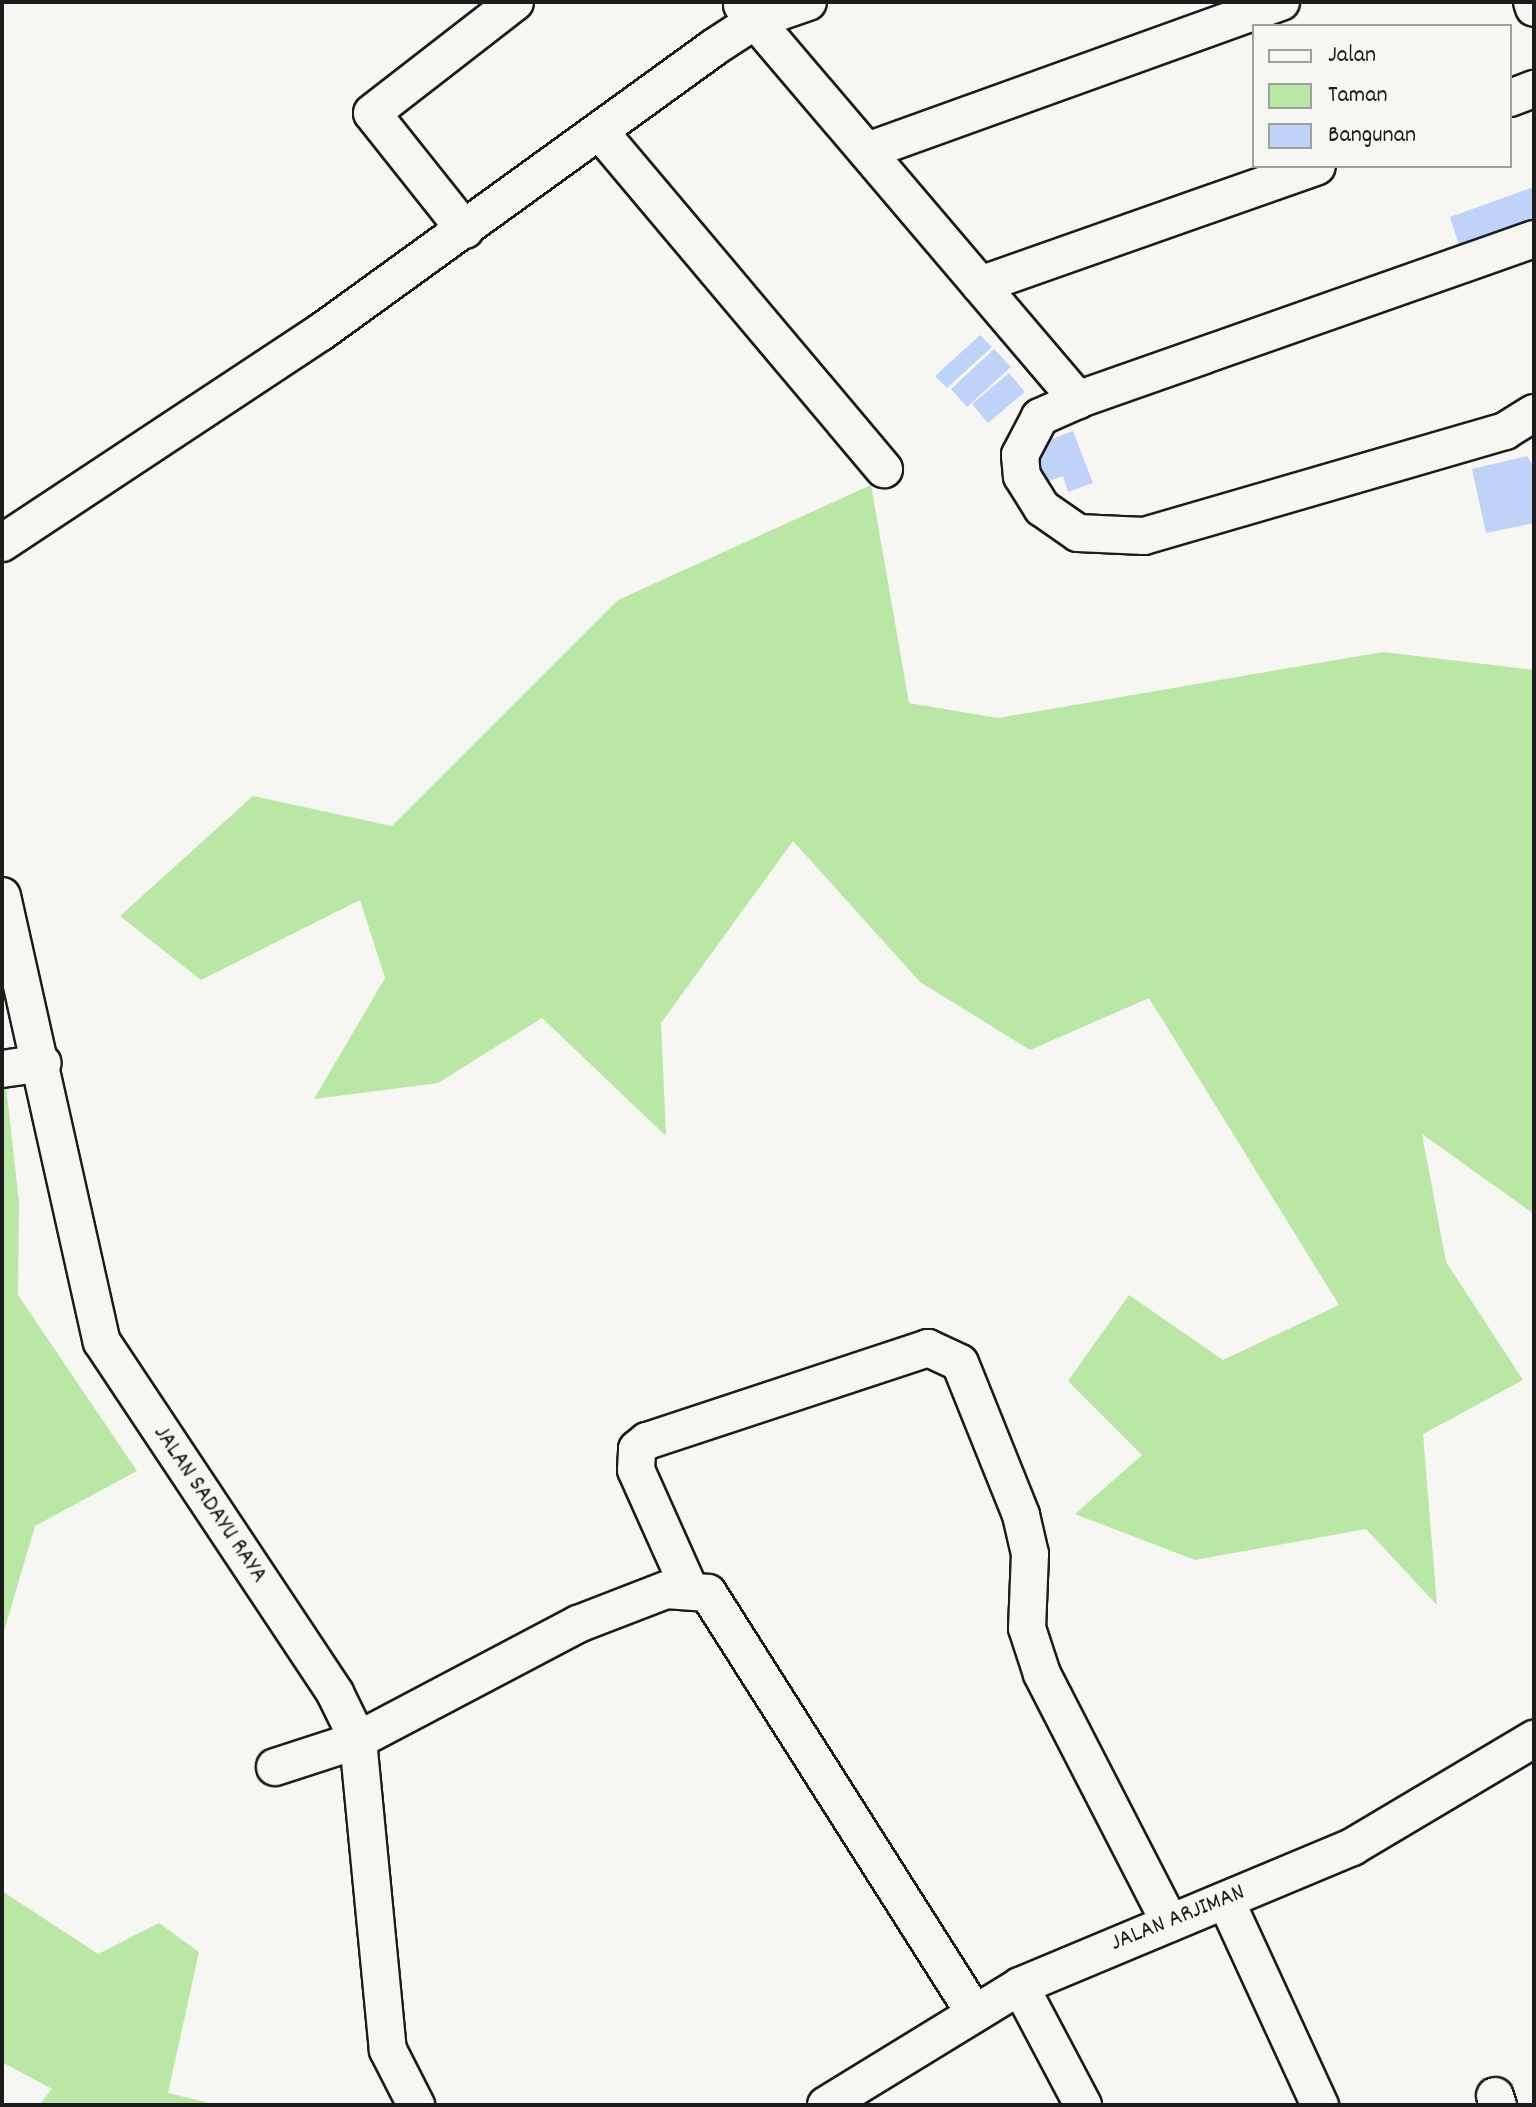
<!DOCTYPE html>
<style>
body{margin:0}
#map{position:relative;width:1536px;height:2107px;overflow:hidden;background:#f6f6f2;font-family:Dekko,sans-serif}
div>[style]{position:absolute}
[style*='--x']{left:calc(var(--x)*1px);top:calc(var(--y)*1px);width:calc(var(--w)*1px);rotate:calc(var(--a)*1deg)}
.green>*{inset:0;background:#bae7a5}
.building>*{inset:0;background:#bfd3f8}
.roads{filter:drop-shadow(2px 0 #1c1c1c) drop-shadow(-2px 0 #1c1c1c) drop-shadow(0 2px #1c1c1c) drop-shadow(0 -2px #1c1c1c)}
.minor>*{height:36px;margin:-18px;padding:0 18px;transform-origin:18px;border-radius:18px;background:#f6f6f2}
span{translate:-50% -50%;white-space:nowrap;text-align:center;line-height:1.15;-webkit-text-stroke:8px #f6f6f2;paint-order:stroke}
.street-label{font-size:24px;color:#1c1c1c}
.frame{position:absolute;inset:0;border:4px solid #1c1c1c;pointer-events:none}
.legend{position:absolute;left:1252px;top:24px;width:260px;height:144px;box-sizing:border-box;background:#f6f6f2;border:2px solid #9f9f9c;margin:0;padding:10px 14px;list-style:none;font-size:24px;color:#1c1c1c}
.legend li{display:flex;align-items:center;gap:16px;height:40px}
.legend b{width:40px;border:2px solid #9f9f9c}
</style>
<div id="map">
<div class="green">
<div style="clip-path:polygon(871px 485px,909px 703px,998px 718px,1383px 652px,1534px 670px,1534px 1214px,1422px 1134px,1446px 1262px,1523px 1380px,1423px 1434px,1437px 1605px,1366px 1529px,1195px 1560px,1075px 1514px,1142px 1455px,1068px 1381px,1129px 1295px,1223px 1360px,1339px 1305px,1149px 998px,1030px 1050px,920px 982px,793px 841px,661px 1023px,666px 1136px,542px 1018px,438px 1083px,314px 1099px,385px 978px,360px 900px,201px 980px,120px 916px,253px 796px,392px 826px,618px 600px)"></div>
<div style="clip-path:polygon(2px 1050px,19px 1202px,18px 1295px,137px 1471px,35px 1526px,2px 1638px)"></div>
<div style="clip-path:polygon(2px 1891px,98px 1954px,159px 1923px,199px 1952px,168px 2093px,218px 2105px,39px 2105px,52px 2089px,2px 2062px)"></div>
</div>
<div class="building">
<div style="clip-path:polygon(1534px 187px,1534px 244px,1466px 266px,1450px 217px)"></div>
<div style="clip-path:polygon(980px 335px,992px 347px,947px 388px,935px 376px)"></div>
<div style="clip-path:polygon(994px 349px,1011px 367px,967px 407px,951px 389px)"></div>
<div style="clip-path:polygon(1009px 373px,1025px 392px,988px 423px,972px 404px)"></div>
<div style="clip-path:polygon(1073px 431px,1093px 483px,1068px 492px,1063px 476px,1046px 482px,1033px 446px)"></div>
<div style="clip-path:polygon(1527px 456px,1534px 467px,1534px 523px,1486px 533px,1472px 469px)"></div>
</div>
<div class="roads">
<div class="minor">
<div style="--x:1532;--y:2;--w:6;--a:72"></div>
<div style="--x:742;--y:5;--w:519;--a:49.61"></div>
<div style="--x:1510;--y:98;--w:26;--a:-21"></div>
<div style="--x:600;--y:132;--w:441;--a:49.9"></div>
<div style="--x:867;--y:151;--w:440;--a:-19.8"></div>
<div style="--x:465;--y:230;--w:149;--a:-128.5"></div>
<div style="--x:372;--y:113;--w:181;--a:-37.8"></div>
<div style="--x:1534;--y:239;--w:484;--a:160.6"></div>
<div style="--x:1078;--y:400;--w:42;--a:155.9"></div>
<div style="--x:1040;--y:417;--w:43;--a:117.8"></div>
<div style="--x:1020;--y:455;--w:21;--a:85"></div>
<div style="--x:1022;--y:476;--w:38;--a:58"></div>
<div style="--x:1042;--y:508;--w:44;--a:34.8"></div>
<div style="--x:1078;--y:533;--w:66;--a:2.6"></div>
<div style="--x:1144;--y:536;--w:376;--a:-16.2"></div>
<div style="--x:1505;--y:431;--w:34;--a:-32"></div>
<div style="--x:980;--y:285;--w:357;--a:-19.4"></div>
<div style="--x:2;--y:543;--w:382;--a:-33.5"></div>
<div style="--x:321;--y:332;--w:484;--a:-35.9"></div>
<div style="--x:713;--y:48;--w:51;--a:-33.1"></div>
<div style="--x:756;--y:20;--w:55;--a:-19.1"></div>
<div style="--x:2;--y:896;--w:457;--a:77.4"></div>
<div style="--x:102;--y:1342;--w:421;--a:56.4"></div>
<div style="--x:335;--y:1693;--w:52;--a:63.9"></div>
<div style="--x:358;--y:1740;--w:311;--a:84.5"></div>
<div style="--x:388;--y:2050;--w:62;--a:63"></div>
<div style="--x:2;--y:1069;--w:41;--a:-8.3"></div>
<div style="--x:688;--y:1586;--w:127;--a:-114.1"></div>
<div style="--x:636;--y:1470;--w:21;--a:-87"></div>
<div style="--x:637;--y:1449;--w:13;--a:-39"></div>
<div style="--x:647;--y:1441;--w:296;--a:-18.3"></div>
<div style="--x:928;--y:1348;--w:35;--a:25"></div>
<div style="--x:960;--y:1363;--w:164;--a:68.1"></div>
<div style="--x:1021;--y:1515;--w:40;--a:77"></div>
<div style="--x:1030;--y:1554;--w:74;--a:92.3"></div>
<div style="--x:1027;--y:1628;--w:48;--a:71.9"></div>
<div style="--x:1042;--y:1674;--w:280;--a:62.8"></div>
<div style="--x:275;--y:1767;--w:87;--a:-18"></div>
<div style="--x:358;--y:1740;--w:249;--a:-27.8"></div>
<div style="--x:578;--y:1624;--w:94;--a:-21.1"></div>
<div style="--x:666;--y:1590;--w:42;--a:4.1"></div>
<div style="--x:708;--y:1593;--w:498;--a:57.6"></div>
<div style="--x:1226;--y:1901;--w:225;--a:65.3"></div>
<div style="--x:1020;--y:1986;--w:135;--a:62.1"></div>
<div style="--x:1495;--y:2096;--w:9;--a:72"></div>
<div style="--x:826;--y:2105;--w:228;--a:-31.5"></div>
<div style="--x:1020;--y:1986;--w:360;--a:-22.7"></div>
<div style="--x:1352;--y:1847;--w:212;--a:-30.7"></div>
</div>
</div>
<div class="street-label">
<span style="left:209px;top:1505px;rotate:56deg">JALAN SADAYU RAYA</span>
<span style="left:1178px;top:1919px;rotate:-22deg">JALAN ARJIMAN</span>
</div>
<div class="frame"></div>
<ul class="legend">
<li><b style="height:10px;background:#f6f6f2"></b>Jalan</li>
<li><b style="height:22px;background:#bae7a5"></b>Taman</li>
<li><b style="height:22px;background:#bfd3f8"></b>Bangunan</li>
</ul>
</div>
